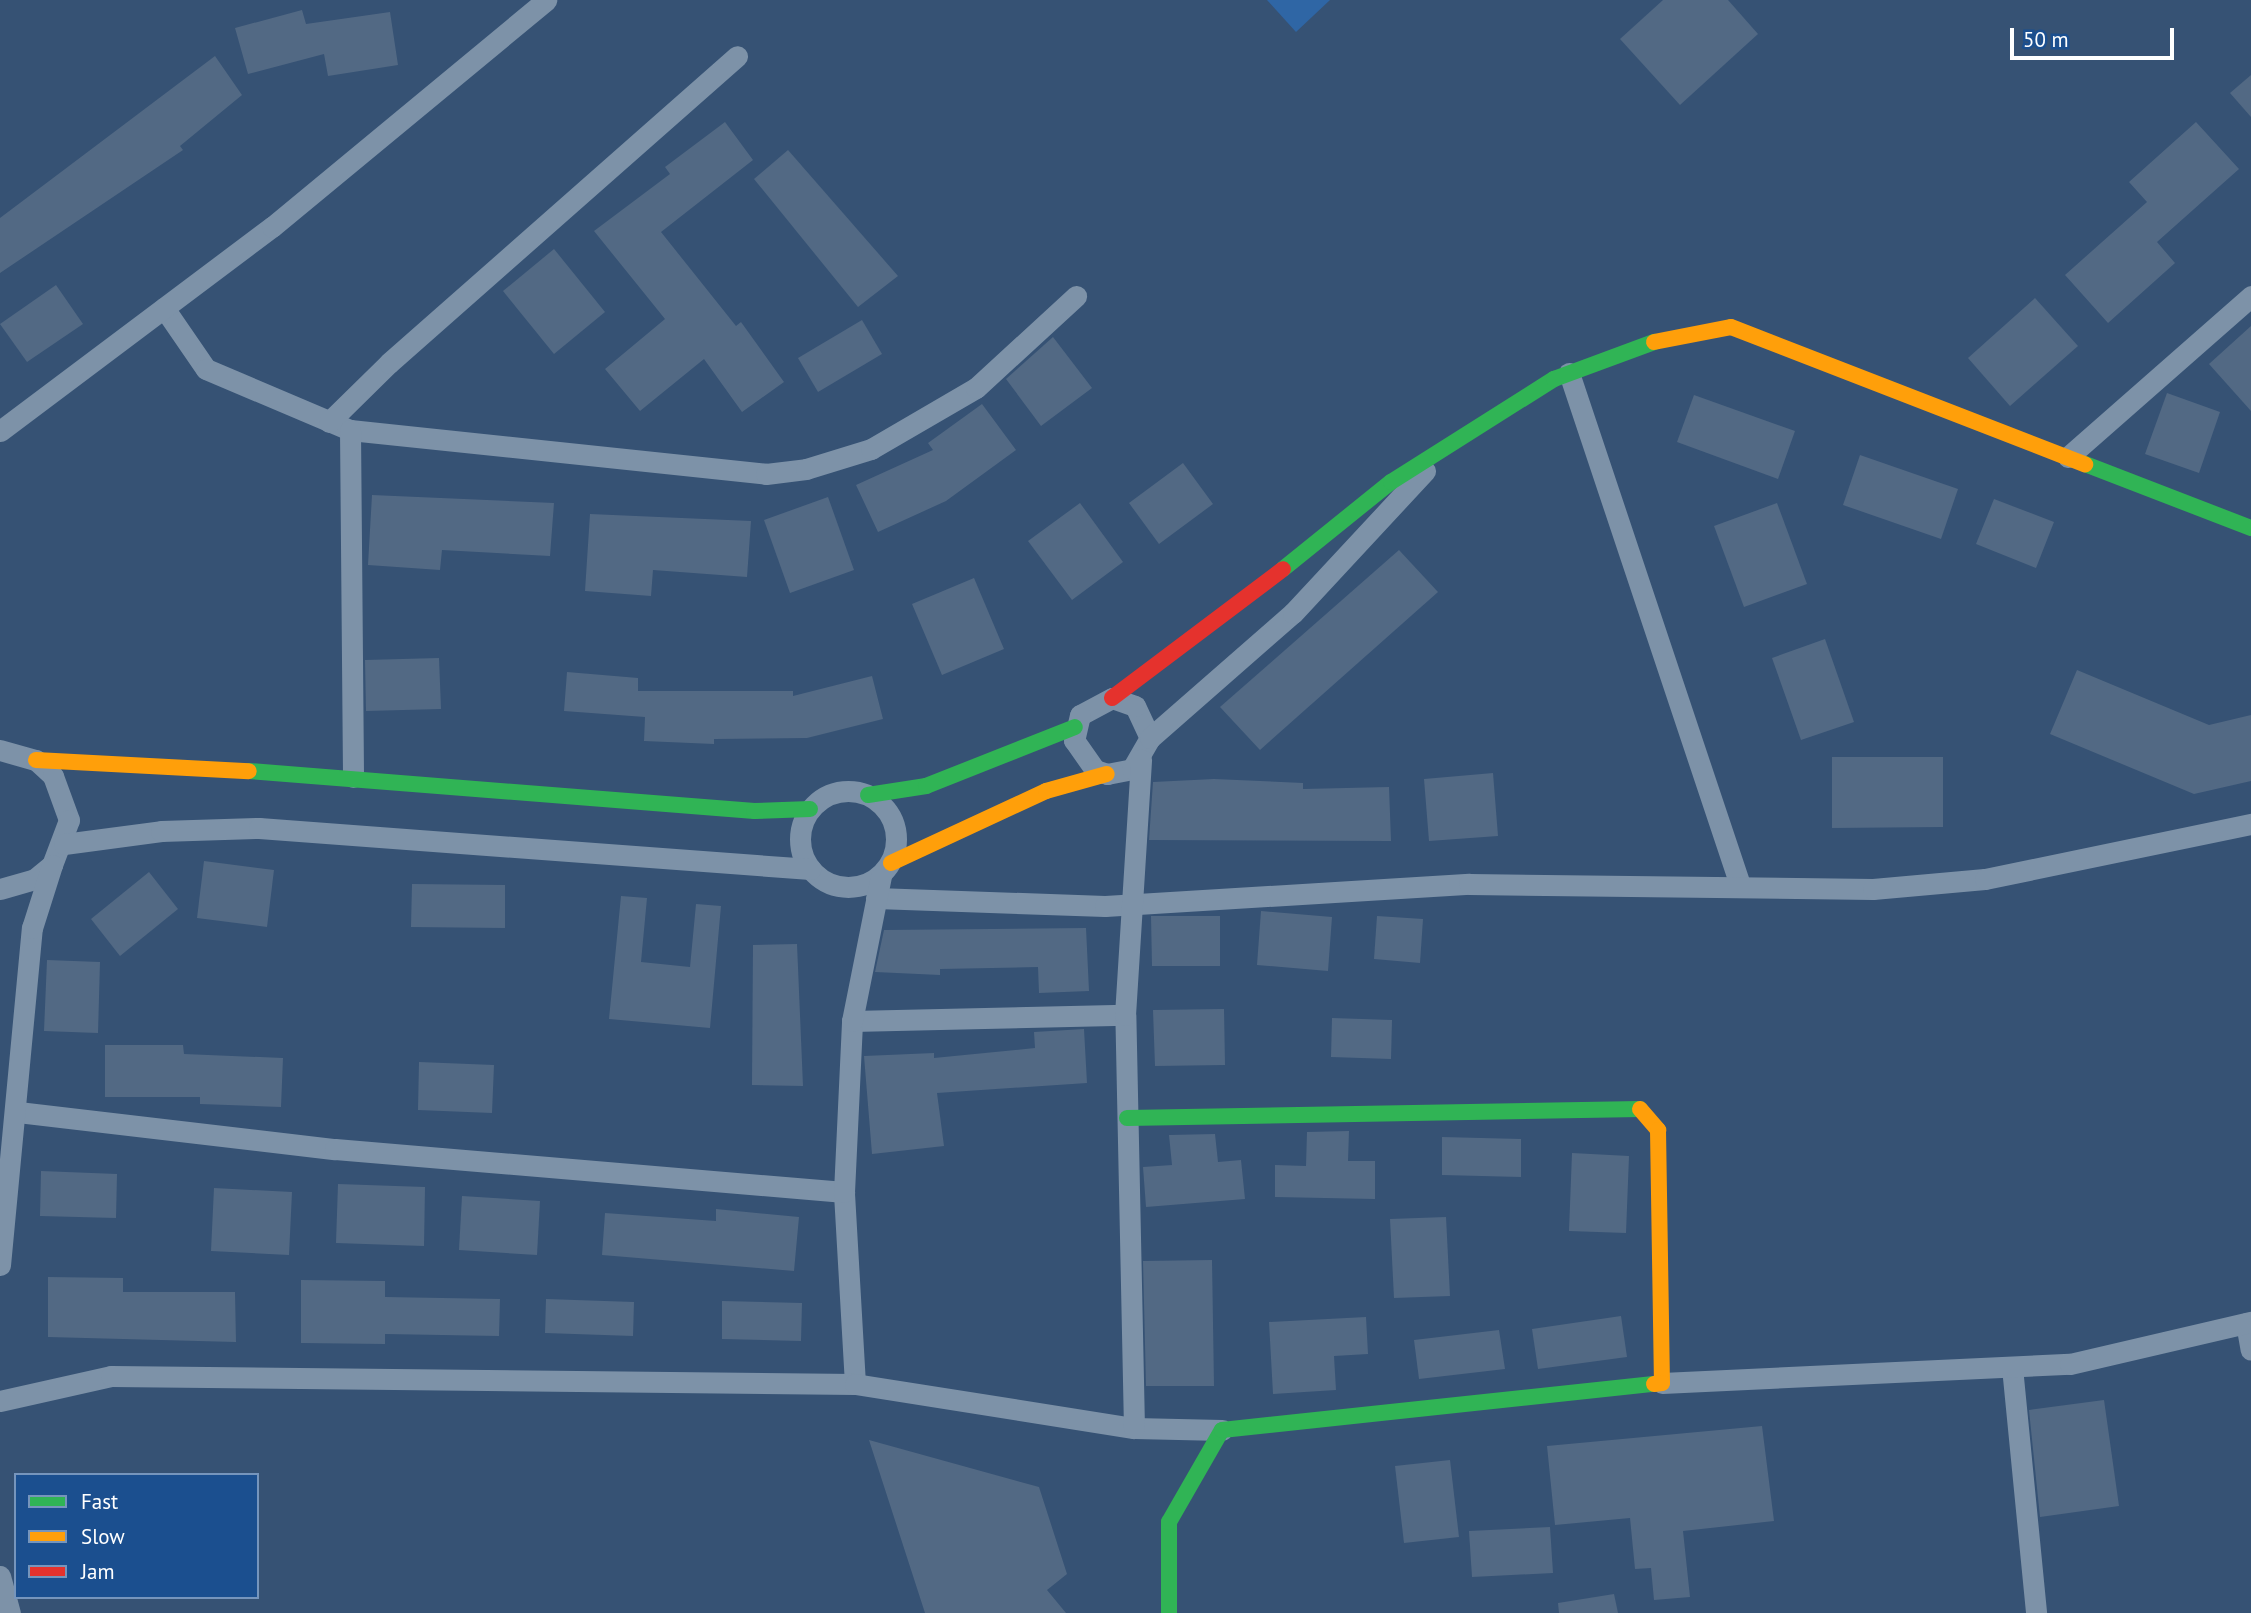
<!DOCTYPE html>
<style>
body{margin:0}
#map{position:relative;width:2251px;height:1613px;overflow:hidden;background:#365274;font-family:"PT Sans",sans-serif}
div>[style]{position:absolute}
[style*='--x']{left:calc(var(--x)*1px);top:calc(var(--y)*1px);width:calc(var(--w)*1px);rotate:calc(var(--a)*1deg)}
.green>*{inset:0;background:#2f66a5}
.building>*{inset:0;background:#526984}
.street>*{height:21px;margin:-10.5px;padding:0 10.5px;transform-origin:10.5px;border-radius:10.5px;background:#7d92a8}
.street>.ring{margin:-10.5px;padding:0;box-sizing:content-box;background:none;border:21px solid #7d92a8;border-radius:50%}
.fast>*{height:16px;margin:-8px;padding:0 8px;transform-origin:8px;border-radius:8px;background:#30b455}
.slow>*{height:16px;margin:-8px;padding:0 8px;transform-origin:8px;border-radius:8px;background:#ff9f0a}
.jam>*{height:16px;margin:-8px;padding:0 8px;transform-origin:8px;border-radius:8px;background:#e5322d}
span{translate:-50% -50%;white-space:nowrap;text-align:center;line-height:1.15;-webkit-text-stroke:6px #1b4f8f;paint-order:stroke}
.legend{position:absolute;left:14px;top:1473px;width:245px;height:126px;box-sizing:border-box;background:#1b4f8f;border:2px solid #7695bc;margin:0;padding:9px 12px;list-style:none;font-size:21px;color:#fff}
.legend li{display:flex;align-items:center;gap:14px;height:35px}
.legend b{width:35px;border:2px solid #7695bc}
.scale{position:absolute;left:2010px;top:28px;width:164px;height:32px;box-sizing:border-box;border:4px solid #fff;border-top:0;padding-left:9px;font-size:21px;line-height:24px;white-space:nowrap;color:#fff;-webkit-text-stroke:5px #1b4f8f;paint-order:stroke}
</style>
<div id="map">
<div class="green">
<div style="clip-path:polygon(1267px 0,1330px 0,1296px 32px)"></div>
</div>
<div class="building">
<div style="clip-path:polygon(1663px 0,1728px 0,1758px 34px,1680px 105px,1620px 39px)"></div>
<div style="clip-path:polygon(302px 10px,306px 24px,390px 12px,398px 65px,328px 76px,324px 54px,248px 74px,235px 28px)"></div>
<div style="clip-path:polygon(215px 56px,242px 95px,180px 146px,183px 150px,0 273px,0 218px)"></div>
<div style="clip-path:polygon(2251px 75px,2251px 117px,2230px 93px)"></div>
<div style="clip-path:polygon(725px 122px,753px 160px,661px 232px,736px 326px,741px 322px,784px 382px,742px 412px,704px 359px,640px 411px,605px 369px,665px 319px,594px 231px,670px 174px,665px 167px)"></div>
<div style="clip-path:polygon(2196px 122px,2239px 169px,2157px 242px,2175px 263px,2108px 323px,2065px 275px,2147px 202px,2129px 182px)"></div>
<div style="clip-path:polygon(788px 150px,898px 276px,858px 307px,754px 179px)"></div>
<div style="clip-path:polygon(554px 249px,605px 312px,554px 354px,503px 291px)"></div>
<div style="clip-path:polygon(56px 285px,83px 324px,27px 362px,0 324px)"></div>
<div style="clip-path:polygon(2035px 298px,2078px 346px,2010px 406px,1968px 358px)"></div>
<div style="clip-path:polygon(862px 320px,882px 354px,818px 392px,798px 358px)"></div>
<div style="clip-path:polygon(2251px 326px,2251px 411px,2209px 364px)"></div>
<div style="clip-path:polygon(1053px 337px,1092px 388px,1041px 426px,1006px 379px)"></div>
<div style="clip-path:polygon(2167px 393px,2220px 412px,2199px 473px,2145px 454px)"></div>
<div style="clip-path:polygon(1694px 395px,1795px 431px,1778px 479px,1677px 442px)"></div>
<div style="clip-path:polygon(982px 404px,1016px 450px,946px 501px,878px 532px,856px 485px,933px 450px,928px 443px)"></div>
<div style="clip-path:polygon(1860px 455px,1958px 489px,1941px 539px,1843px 505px)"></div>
<div style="clip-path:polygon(1183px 463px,1213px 504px,1159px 544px,1129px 503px)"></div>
<div style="clip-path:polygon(372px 495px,554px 503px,550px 556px,442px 550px,440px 570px,368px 565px)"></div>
<div style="clip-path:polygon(828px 497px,854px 570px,790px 593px,764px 520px)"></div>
<div style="clip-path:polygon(1994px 499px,2054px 522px,2036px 568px,1976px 544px)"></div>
<div style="clip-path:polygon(1080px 503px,1123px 562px,1072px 600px,1028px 541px)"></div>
<div style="clip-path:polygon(1777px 503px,1807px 584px,1744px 607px,1714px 526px)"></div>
<div style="clip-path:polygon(590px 514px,751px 521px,747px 577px,653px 570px,651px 596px,585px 591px)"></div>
<div style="clip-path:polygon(1399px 550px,1438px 592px,1260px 750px,1220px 707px)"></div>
<div style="clip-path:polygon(974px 578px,1004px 649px,942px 675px,912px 604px)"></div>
<div style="clip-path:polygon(1825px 639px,1854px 722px,1801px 740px,1772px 658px)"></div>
<div style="clip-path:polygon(439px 658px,441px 709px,366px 711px,365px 660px)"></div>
<div style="clip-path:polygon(2077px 670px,2209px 725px,2251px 715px,2251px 781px,2194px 794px,2050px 734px)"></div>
<div style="clip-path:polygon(567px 672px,638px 678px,638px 691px,793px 691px,793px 696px,872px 676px,883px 719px,807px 738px,714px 739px,714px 744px,644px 741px,645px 717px,564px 711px)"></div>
<div style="clip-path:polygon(1832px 757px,1943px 757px,1943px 827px,1832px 828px)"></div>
<div style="clip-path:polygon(1493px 773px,1498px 836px,1429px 841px,1424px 779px)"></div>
<div style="clip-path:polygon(1214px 779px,1303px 783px,1303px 789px,1389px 787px,1391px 841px,1149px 840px,1153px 782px)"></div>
<div style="clip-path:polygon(204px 861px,274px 870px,267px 927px,197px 918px)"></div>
<div style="clip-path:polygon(149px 872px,178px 909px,120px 956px,91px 919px)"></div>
<div style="clip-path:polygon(412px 884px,505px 885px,505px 928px,411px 927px)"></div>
<div style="clip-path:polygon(621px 896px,647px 898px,641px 962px,690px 967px,696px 904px,721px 906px,710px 1028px,609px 1019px)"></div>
<div style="clip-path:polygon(1261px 911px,1332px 917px,1328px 971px,1257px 965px)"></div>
<div style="clip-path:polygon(1151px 916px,1220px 916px,1220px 966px,1152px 966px)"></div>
<div style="clip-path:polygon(1377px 916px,1423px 919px,1420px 963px,1374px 959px)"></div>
<div style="clip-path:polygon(1086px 928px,1089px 991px,1039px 993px,1038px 967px,940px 969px,940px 975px,875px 972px,884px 930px)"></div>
<div style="clip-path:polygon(797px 944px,803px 1086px,752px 1085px,753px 945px)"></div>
<div style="clip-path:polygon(47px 960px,100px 962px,98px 1033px,44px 1031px)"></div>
<div style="clip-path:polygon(1224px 1009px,1225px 1065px,1155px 1066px,1153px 1010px)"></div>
<div style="clip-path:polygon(1332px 1018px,1392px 1020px,1391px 1059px,1331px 1057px)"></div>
<div style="clip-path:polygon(1084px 1029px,1087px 1083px,937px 1093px,944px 1146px,872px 1154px,864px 1056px,934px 1053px,934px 1058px,1035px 1048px,1034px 1032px)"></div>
<div style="clip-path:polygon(105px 1045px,183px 1045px,184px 1054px,283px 1058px,281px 1107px,200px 1104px,200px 1097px,105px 1097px)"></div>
<div style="clip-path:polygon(419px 1062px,494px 1065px,492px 1113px,418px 1110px)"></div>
<div style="clip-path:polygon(1349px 1131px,1348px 1161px,1375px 1161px,1375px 1199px,1275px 1197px,1275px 1165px,1306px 1166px,1307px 1132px)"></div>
<div style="clip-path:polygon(1215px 1134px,1218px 1162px,1241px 1160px,1245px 1199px,1146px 1207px,1143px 1167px,1172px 1165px,1169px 1135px)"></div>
<div style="clip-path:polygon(1442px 1137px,1521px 1139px,1521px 1177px,1442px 1175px)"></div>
<div style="clip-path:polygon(1572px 1153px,1629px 1156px,1626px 1233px,1569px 1231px)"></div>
<div style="clip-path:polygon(41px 1171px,117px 1174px,116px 1218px,40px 1216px)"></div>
<div style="clip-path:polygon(338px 1184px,425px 1187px,424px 1246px,336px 1243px)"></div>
<div style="clip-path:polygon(214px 1188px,292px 1192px,289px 1255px,211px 1251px)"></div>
<div style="clip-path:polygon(462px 1196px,540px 1201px,537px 1255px,459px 1250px)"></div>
<div style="clip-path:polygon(716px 1209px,799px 1217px,794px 1271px,602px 1255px,605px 1213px,716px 1221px)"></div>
<div style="clip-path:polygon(1446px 1217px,1450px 1296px,1394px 1298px,1390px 1219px)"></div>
<div style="clip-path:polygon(1212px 1260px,1214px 1386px,1146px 1386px,1143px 1261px)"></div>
<div style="clip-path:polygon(48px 1277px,123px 1278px,123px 1292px,235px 1292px,236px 1342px,48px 1337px)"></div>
<div style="clip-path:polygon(301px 1280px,385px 1281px,385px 1297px,500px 1299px,499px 1336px,385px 1334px,385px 1344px,301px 1343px)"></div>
<div style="clip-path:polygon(546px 1299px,634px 1302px,633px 1336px,545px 1333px)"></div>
<div style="clip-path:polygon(722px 1301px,802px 1303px,801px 1341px,722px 1339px)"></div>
<div style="clip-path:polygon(1621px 1316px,1627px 1357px,1538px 1369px,1532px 1329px)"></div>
<div style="clip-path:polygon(1366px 1317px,1368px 1354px,1334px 1356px,1336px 1390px,1273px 1394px,1269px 1322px)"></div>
<div style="clip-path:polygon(1499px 1330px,1505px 1369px,1419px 1379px,1414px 1340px)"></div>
<div style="clip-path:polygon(2104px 1400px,2119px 1506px,2040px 1517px,2029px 1410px)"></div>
<div style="clip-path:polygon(1762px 1426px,1774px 1521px,1683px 1531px,1690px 1597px,1654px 1600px,1651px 1568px,1635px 1569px,1630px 1518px,1555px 1525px,1547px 1446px)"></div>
<div style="clip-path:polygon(869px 1440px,1039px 1487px,1067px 1574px,1047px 1590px,1066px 1613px,925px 1613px)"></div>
<div style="clip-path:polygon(1450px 1460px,1459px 1537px,1404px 1543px,1395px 1466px)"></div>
<div style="clip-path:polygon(1550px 1527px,1553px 1573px,1472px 1577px,1469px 1531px)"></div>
<div style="clip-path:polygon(1614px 1594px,1618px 1613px,1559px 1613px,1558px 1603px)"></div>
</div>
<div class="street">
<div style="--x:164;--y:308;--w:74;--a:55.5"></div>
<div style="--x:206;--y:369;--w:156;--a:23"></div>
<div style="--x:350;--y:430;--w:418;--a:6"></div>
<div style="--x:766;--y:474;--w:40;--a:-7.1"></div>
<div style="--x:806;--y:469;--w:68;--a:-17.1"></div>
<div style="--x:871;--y:449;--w:121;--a:-30.2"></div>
<div style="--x:976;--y:388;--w:136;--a:-42.6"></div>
<div style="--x:1569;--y:373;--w:540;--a:71.53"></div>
<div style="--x:329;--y:422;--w:84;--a:-44.5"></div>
<div style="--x:389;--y:363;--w:464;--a:-41.4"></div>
<div style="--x:350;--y:430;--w:347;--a:89.5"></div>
<div style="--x:0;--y:431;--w:340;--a:-36.9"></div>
<div style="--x:272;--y:227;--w:356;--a:-39.6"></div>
<div style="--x:2068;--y:457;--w:244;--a:-41.3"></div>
<div style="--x:1150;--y:738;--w:35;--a:-115"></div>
<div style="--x:1135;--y:706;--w:24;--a:-161"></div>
<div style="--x:1112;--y:698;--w:36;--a:152"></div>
<div style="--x:1080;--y:715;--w:26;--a:103"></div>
<div style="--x:1074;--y:740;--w:37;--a:55"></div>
<div style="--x:1095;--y:770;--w:13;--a:18"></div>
<div style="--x:1107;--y:774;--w:25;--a:-11"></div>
<div style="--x:1132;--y:769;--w:36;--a:-60"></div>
<div style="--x:1150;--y:738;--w:190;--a:-41.2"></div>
<div style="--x:1293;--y:613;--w:194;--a:-47.1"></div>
<div style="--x:0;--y:750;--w:37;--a:16"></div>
<div style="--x:36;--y:760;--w:23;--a:43"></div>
<div style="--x:53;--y:776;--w:47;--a:70"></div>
<div style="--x:69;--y:820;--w:48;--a:110.7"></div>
<div style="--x:52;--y:865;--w:22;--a:141"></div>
<div style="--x:35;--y:879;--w:36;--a:164"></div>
<div class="ring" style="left:800px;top:791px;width:75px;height:75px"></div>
<div style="--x:64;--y:844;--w:98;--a:-7.6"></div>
<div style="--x:161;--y:831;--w:98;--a:-1.8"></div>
<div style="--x:259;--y:828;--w:553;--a:4.26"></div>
<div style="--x:876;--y:898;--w:229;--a:2"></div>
<div style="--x:1105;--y:906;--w:365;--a:-3.5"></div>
<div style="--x:1469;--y:884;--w:404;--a:0.7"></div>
<div style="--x:1873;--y:889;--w:112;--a:-5.1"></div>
<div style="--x:1985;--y:879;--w:272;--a:-11.7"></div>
<div style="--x:852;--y:1021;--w:273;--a:-1.3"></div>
<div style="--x:18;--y:1112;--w:319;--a:6.7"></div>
<div style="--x:335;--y:1149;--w:511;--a:4.83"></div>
<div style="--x:0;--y:1265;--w:339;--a:-84.6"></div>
<div style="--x:32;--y:928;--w:66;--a:-72.4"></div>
<div style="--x:2246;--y:1323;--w:27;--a:80"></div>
<div style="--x:2012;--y:1367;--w:247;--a:84.4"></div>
<div style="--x:1662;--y:1383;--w:408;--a:-2.7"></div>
<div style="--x:2070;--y:1364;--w:186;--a:-13.1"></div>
<div style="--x:855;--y:1384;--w:192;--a:-93.3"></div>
<div style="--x:844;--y:1192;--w:171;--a:-87.3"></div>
<div style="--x:852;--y:1021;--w:148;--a:-78.7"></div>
<div style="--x:0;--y:1401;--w:114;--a:-12.7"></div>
<div style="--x:111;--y:1376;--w:744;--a:0.62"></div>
<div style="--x:855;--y:1384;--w:282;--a:9"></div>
<div style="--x:1134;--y:1428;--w:88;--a:1.3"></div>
<div style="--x:1134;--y:1428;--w:413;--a:-91.2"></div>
<div style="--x:1125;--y:1015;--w:256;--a:-86.4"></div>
<div style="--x:0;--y:1576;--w:38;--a:75"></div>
</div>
<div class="fast">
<div style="--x:2085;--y:464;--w:178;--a:21.1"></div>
<div style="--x:1283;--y:569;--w:139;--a:-38.9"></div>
<div style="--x:1391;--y:482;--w:193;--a:-32.3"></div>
<div style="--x:1554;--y:379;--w:107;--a:-20.3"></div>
<div style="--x:249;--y:771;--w:507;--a:4.53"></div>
<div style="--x:754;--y:811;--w:56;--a:-2"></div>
<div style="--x:868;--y:795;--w:59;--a:-8.8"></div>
<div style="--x:926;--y:786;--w:160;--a:-21.6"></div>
<div style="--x:1127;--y:1118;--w:513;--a:-1.01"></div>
<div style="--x:1169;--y:1613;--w:91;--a:-90"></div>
<div style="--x:1169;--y:1522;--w:106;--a:-60.1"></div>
<div style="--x:1222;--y:1430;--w:434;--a:-6.1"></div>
</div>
<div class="slow">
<div style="--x:1654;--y:342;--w:78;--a:-11"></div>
<div style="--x:1731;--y:327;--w:380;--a:21.2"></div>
<div style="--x:36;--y:760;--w:213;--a:3"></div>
<div style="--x:891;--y:863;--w:171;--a:-24.9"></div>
<div style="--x:1046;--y:791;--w:63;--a:-15.6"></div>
<div style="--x:1640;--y:1109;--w:28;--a:49"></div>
<div style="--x:1658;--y:1130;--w:253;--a:89.1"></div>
<div style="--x:1662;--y:1383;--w:8;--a:173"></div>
</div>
<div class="jam">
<div style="--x:1112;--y:698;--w:214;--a:-37"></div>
</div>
<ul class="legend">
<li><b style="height:9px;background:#30b455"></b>Fast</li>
<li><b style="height:9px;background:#ff9f0a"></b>Slow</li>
<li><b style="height:9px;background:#e5322d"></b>Jam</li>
</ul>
<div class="scale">50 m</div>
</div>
